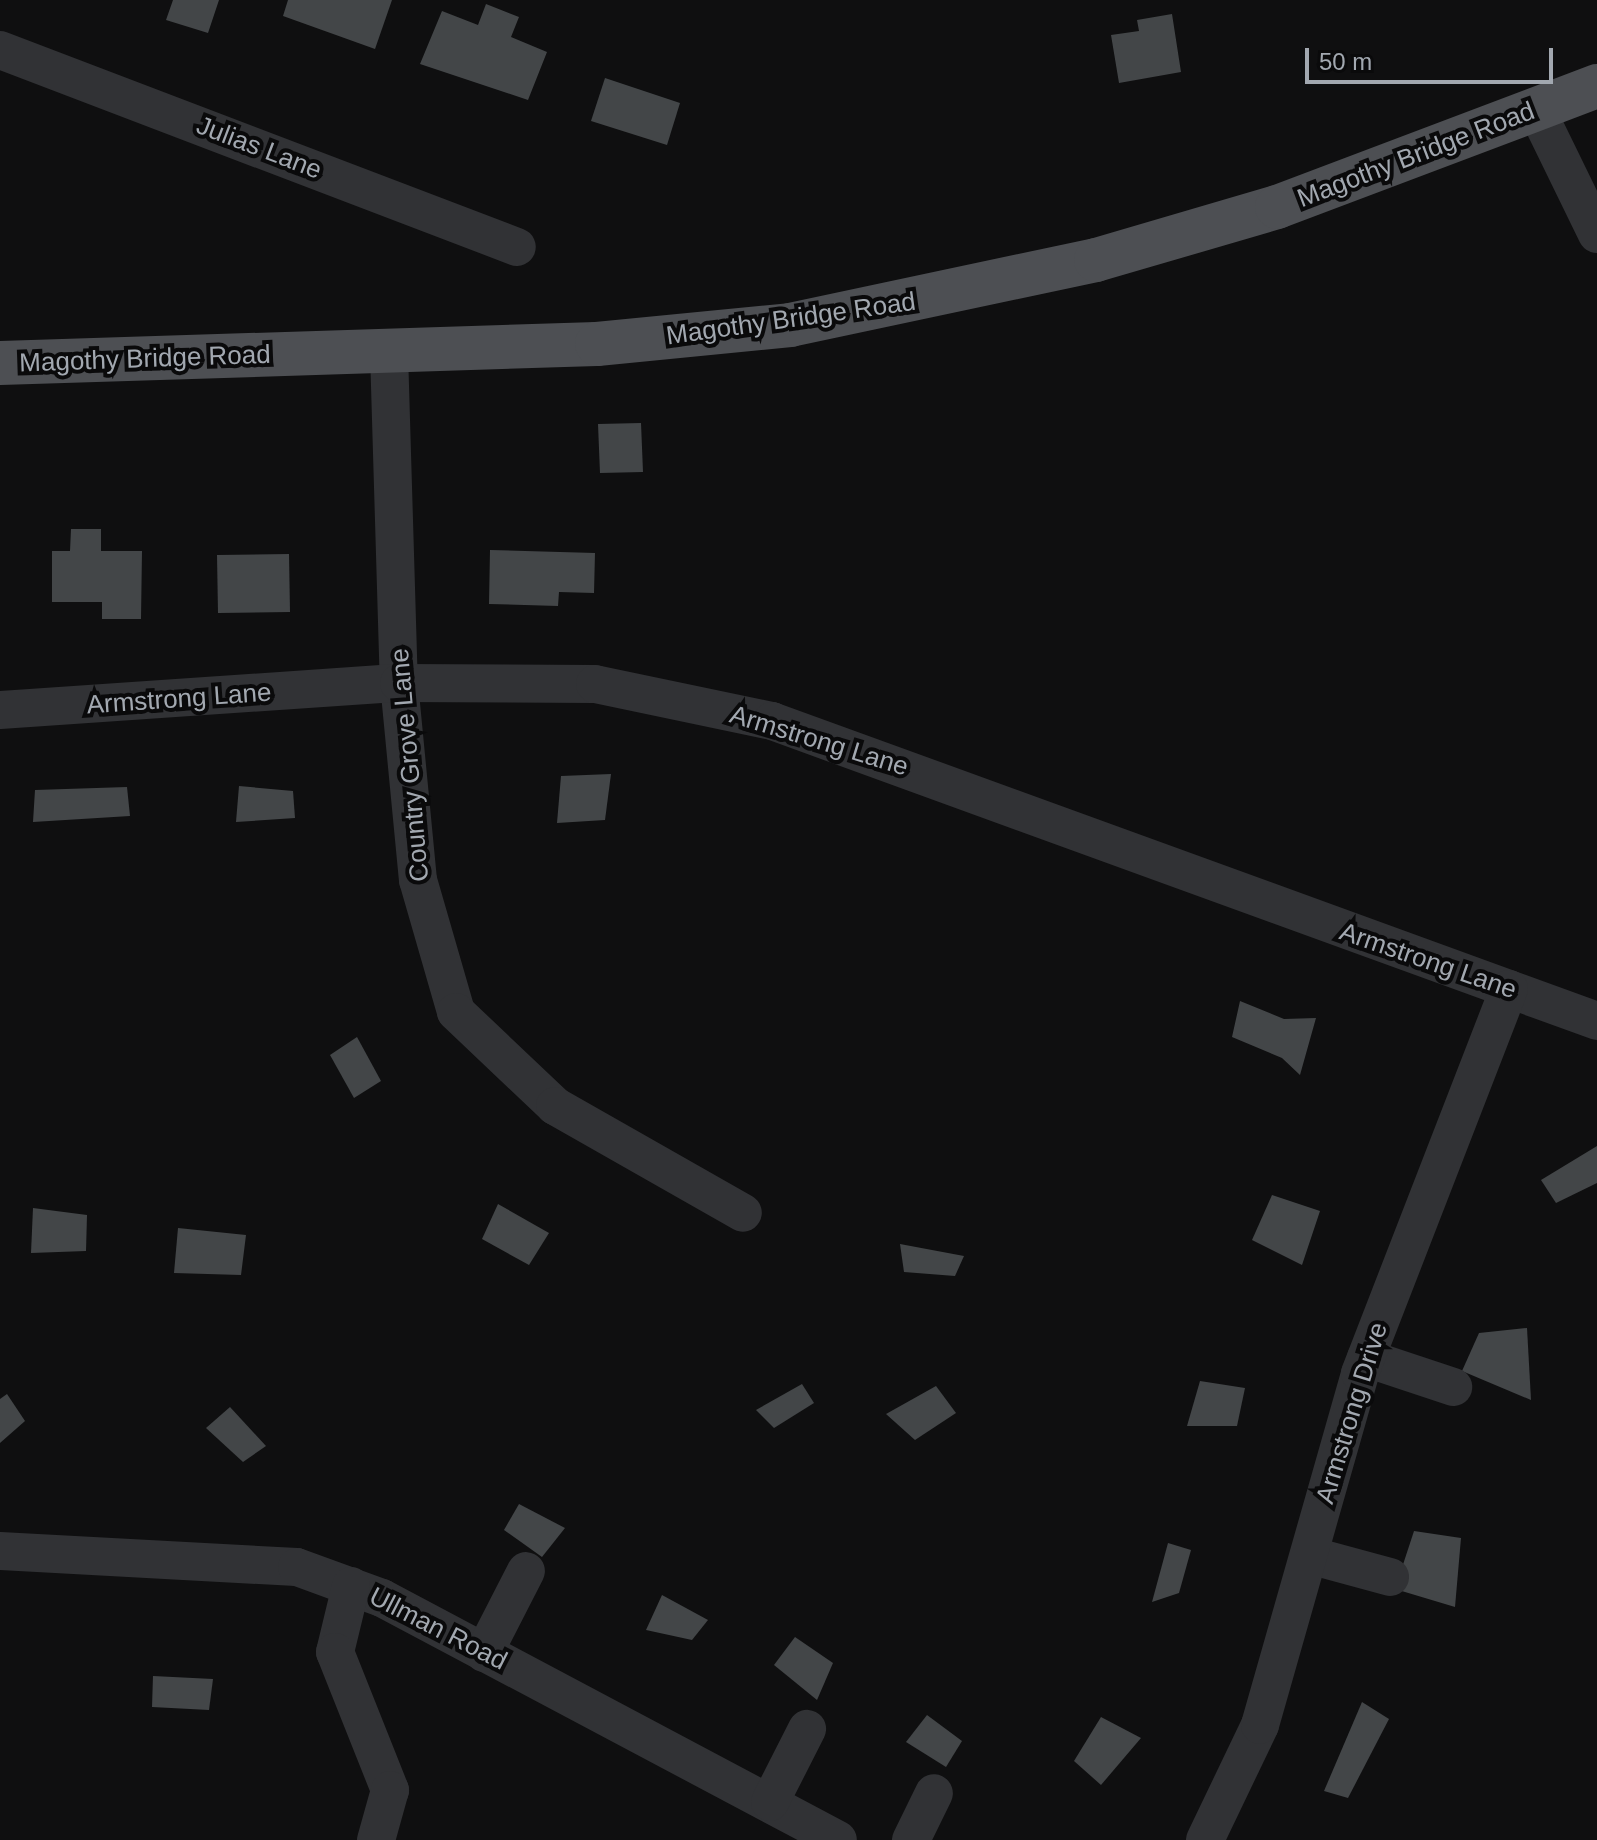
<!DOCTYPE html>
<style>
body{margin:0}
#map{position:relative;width:1597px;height:1840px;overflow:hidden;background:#0f0f10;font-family:Arial,sans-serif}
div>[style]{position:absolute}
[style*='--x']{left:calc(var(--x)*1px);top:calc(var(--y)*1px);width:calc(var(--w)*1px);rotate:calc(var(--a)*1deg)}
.building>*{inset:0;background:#434648}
.minor>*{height:38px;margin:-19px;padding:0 19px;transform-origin:19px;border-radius:19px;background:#313235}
.major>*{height:44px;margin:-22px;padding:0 22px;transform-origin:22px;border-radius:22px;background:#4d4f53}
span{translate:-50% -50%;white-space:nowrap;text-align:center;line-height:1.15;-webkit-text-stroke:8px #0a0a0b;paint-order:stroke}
.street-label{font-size:26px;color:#a2a8b0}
.scale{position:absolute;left:1305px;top:48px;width:248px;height:36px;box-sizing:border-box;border:4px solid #a2a8b0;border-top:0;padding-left:10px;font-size:24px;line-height:28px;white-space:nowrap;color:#a2a8b0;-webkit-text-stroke:6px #0a0a0b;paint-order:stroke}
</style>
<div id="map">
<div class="building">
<div style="clip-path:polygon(173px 0,219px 0,208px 33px,166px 20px)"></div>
<div style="clip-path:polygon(288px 0,392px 0,375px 49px,283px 16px)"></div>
<div style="clip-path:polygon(486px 4px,519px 17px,511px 37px,547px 52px,528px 100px,420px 64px,442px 11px,478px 25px)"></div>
<div style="clip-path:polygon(1172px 14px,1181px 72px,1119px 83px,1111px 35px,1139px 31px,1137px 20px)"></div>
<div style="clip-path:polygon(605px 78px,680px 103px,667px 145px,591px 121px)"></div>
<div style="clip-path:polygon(641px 423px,643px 472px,600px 473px,598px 424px)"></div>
<div style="clip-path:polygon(71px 529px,101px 529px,101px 551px,142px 551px,141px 619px,102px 619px,102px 602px,52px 602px,52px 551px,70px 551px)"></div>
<div style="clip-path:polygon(490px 550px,595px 553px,594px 593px,559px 592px,558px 606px,489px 604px)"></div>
<div style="clip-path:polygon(289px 554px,290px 612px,218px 613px,217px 555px)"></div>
<div style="clip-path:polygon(611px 774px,605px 820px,557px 823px,561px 776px)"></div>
<div style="clip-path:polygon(239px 786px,293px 791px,295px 818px,236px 822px)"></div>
<div style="clip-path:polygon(127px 787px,130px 816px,33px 822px,35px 790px)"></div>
<div style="clip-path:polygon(1240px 1001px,1284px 1019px,1316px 1018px,1300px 1075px,1282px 1058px,1232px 1037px)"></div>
<div style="clip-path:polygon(357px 1037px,381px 1081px,354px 1098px,330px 1055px)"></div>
<div style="clip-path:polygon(1597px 1146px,1597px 1183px,1556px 1203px,1541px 1180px)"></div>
<div style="clip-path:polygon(1272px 1195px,1320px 1211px,1302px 1265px,1252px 1240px)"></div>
<div style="clip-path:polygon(498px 1204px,549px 1233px,529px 1265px,482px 1239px)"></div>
<div style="clip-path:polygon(33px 1208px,87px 1215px,86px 1251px,31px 1253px)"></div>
<div style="clip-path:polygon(178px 1228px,246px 1235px,241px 1275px,174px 1273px)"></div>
<div style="clip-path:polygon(900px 1244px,964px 1256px,955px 1276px,904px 1272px)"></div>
<div style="clip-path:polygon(1527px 1328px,1531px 1400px,1462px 1371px,1479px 1333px)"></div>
<div style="clip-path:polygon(1200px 1381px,1245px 1388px,1237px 1426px,1187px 1426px)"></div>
<div style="clip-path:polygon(802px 1384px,814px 1403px,774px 1428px,756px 1410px)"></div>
<div style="clip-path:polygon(936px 1386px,956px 1413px,915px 1440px,886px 1414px)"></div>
<div style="clip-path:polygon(7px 1394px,25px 1421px,0 1443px,0 1399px)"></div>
<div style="clip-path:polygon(230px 1407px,266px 1446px,243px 1462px,206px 1428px)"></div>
<div style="clip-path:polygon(519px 1504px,565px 1528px,542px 1557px,504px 1530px)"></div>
<div style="clip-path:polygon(1414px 1531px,1461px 1538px,1455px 1607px,1395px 1589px)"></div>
<div style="clip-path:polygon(1168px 1543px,1191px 1550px,1179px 1593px,1152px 1602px)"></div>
<div style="clip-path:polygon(662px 1595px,708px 1620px,692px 1640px,646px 1630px)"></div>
<div style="clip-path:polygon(795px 1637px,833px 1663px,817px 1700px,774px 1665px)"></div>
<div style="clip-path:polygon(153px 1676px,213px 1679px,209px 1710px,152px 1707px)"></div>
<div style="clip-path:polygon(1362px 1702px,1389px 1719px,1348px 1798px,1324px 1791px)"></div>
<div style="clip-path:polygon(927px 1715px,962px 1741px,946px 1767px,906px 1742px)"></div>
<div style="clip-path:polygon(1101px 1717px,1141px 1738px,1101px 1785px,1074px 1761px)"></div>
</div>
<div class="minor">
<div style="--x:0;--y:50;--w:553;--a:20.86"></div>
<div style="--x:1536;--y:109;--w:139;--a:64"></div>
<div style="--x:389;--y:352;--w:331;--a:88.3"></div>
<div style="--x:399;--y:683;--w:198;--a:84.5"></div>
<div style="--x:418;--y:880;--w:137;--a:73.9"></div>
<div style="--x:456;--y:1012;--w:137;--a:43.5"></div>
<div style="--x:555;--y:1106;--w:216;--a:29.6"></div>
<div style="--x:0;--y:710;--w:400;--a:-3.9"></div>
<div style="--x:399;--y:683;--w:196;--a:0.3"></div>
<div style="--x:595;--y:684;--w:181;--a:11.8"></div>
<div style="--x:772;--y:721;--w:878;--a:19.98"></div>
<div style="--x:1366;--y:1358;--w:92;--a:18.4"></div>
<div style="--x:0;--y:1551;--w:297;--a:3.1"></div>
<div style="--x:297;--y:1567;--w:90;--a:20"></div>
<div style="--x:382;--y:1598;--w:516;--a:27.95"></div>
<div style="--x:1309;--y:1555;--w:84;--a:15.2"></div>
<div style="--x:351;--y:1586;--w:68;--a:103.6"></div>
<div style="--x:335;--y:1652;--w:149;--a:68.3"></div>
<div style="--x:390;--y:1790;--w:52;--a:105.6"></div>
<div style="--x:484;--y:1653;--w:92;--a:-62.9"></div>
<div style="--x:770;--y:1802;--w:82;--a:-63.1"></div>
<div style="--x:911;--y:1840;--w:52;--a:-63.9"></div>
<div style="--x:1205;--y:1840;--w:127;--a:-64.4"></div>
<div style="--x:1260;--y:1725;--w:366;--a:-74.1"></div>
<div style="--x:1360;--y:1373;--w:412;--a:-68.8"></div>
</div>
<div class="major">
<div style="--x:0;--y:363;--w:597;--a:-1.82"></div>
<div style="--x:597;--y:344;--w:194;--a:-5.6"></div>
<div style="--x:790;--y:325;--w:313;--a:-12"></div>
<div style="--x:1096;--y:260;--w:189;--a:-16.3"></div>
<div style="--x:1277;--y:207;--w:342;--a:-20.7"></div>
</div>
<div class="street-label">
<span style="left:259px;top:148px;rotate:21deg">Julias Lane</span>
<span style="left:1416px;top:155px;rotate:-21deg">Magothy Bridge Road</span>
<span style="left:791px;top:319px;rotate:-8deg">Magothy Bridge Road</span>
<span style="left:145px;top:359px;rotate:-2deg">Magothy Bridge Road</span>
<span style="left:179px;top:699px;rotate:-4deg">Armstrong Lane</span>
<span style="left:819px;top:741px;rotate:17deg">Armstrong Lane</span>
<span style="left:410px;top:765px;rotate:-95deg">Country Grove Lane</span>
<span style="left:1428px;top:961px;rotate:19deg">Armstrong Lane</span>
<span style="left:1352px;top:1413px;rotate:-73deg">Armstrong Drive</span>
<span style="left:438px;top:1629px;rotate:27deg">Ullman Road</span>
</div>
<div class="scale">50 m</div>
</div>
